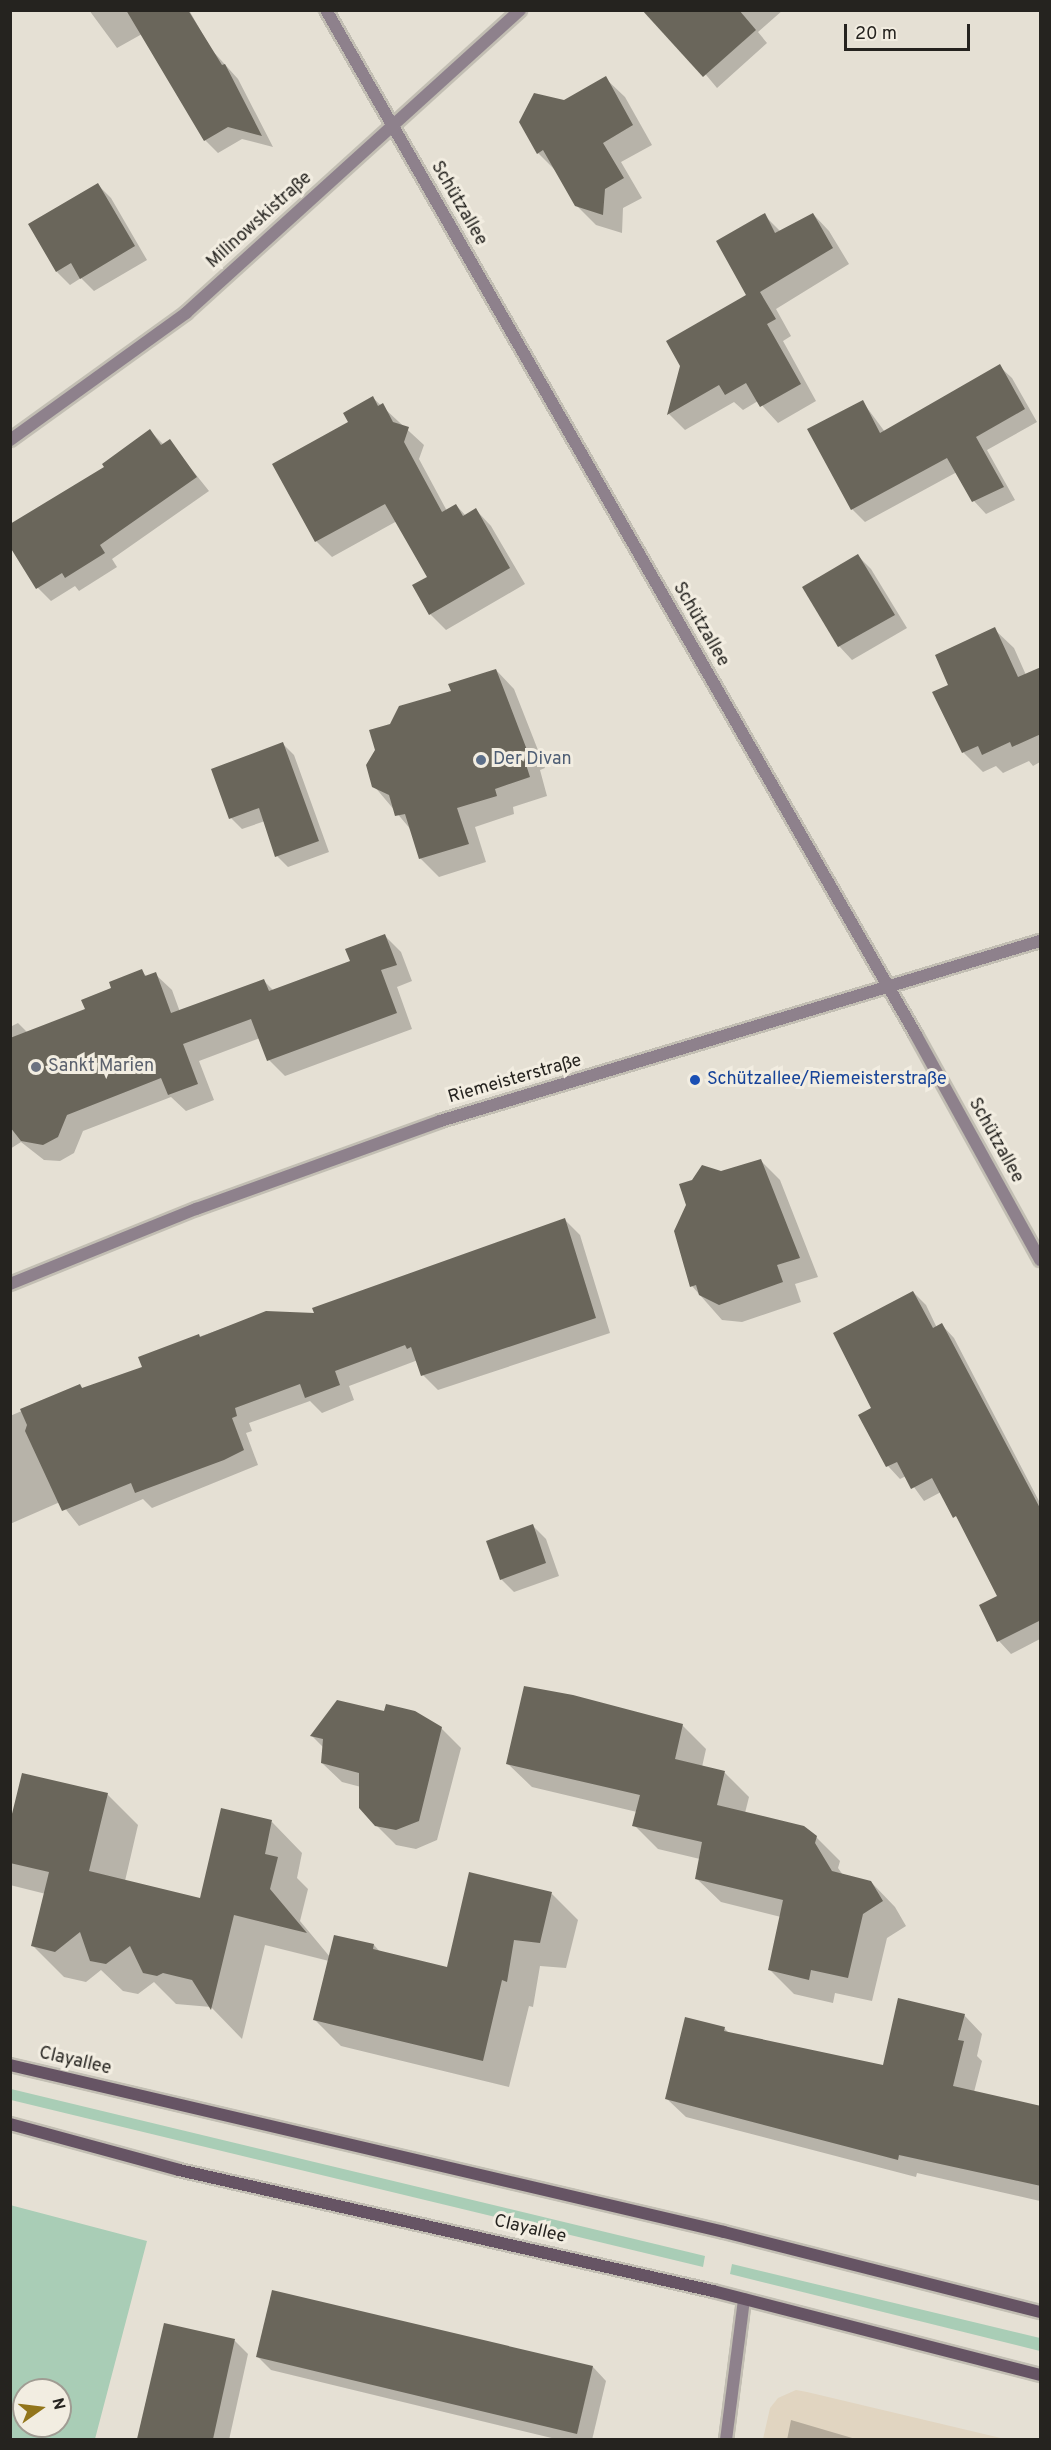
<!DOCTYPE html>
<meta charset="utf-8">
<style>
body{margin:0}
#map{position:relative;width:1051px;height:2450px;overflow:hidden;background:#e5e0d4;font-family:Overpass,sans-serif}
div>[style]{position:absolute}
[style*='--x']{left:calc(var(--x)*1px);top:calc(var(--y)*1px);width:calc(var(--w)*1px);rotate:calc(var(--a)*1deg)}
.commercial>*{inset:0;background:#e1d5c1}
.green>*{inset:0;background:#a9cdb6}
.shadow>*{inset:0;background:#0003}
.building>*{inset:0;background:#6a665b}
.roads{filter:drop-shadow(2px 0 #c2beb3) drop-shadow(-2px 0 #c2beb3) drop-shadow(0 2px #c2beb3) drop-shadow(0 -2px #c2beb3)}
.street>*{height:12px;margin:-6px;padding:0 6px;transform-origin:6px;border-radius:6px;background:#8e818c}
.secondary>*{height:12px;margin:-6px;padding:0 6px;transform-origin:6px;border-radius:6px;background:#665464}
.dots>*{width:16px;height:16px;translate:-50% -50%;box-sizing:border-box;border:3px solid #f2ede1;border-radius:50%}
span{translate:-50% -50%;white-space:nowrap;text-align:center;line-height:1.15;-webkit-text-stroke:6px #f2ede1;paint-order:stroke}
.street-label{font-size:18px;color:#25231f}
.service-label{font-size:18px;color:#4e5e75}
.left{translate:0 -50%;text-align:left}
.worship-label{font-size:18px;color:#5b616d}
.transit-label{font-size:18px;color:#164399}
.frame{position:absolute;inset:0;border:12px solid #25231f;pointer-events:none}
.north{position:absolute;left:12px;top:2378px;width:60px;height:60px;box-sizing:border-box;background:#f2ede1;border:2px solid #a09c93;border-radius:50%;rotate:76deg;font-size:16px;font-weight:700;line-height:24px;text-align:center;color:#25231f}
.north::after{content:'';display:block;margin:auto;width:21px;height:27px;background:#92751b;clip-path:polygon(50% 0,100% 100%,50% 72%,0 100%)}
.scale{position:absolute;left:844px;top:24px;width:126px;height:27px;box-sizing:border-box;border:3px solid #25231f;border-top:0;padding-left:8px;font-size:18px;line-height:21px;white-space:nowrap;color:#25231f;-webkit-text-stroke:4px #f2ede1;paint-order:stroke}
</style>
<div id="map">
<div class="commercial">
<div style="clip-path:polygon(796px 2390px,807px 2392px,1005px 2439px,763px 2439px,770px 2408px,778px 2398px)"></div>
</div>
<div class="green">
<div style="clip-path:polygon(11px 2089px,705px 2256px,703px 2267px,11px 2100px)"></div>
<div style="clip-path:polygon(evenodd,10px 2205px,147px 2241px,95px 2439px,11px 2439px,10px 2205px,24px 2390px,60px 2390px,60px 2426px,24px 2426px,24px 2390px)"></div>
<div style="clip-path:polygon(732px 2264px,1040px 2338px,1040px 2351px,730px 2274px)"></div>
</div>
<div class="shadow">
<div style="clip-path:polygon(89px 10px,189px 10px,211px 49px,238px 79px,273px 147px,242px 139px,218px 153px,205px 140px,142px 34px,117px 48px)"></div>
<div style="clip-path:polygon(652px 10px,783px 10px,758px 32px,767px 43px,717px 88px)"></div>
<div style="clip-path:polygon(605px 78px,625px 97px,652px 145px,621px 162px,642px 198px,623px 208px,622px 233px,596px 225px,576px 205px,556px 171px,538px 153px,564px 102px)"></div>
<div style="clip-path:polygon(98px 185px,111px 198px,147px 260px,94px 291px,81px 278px,70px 285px,57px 272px)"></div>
<div style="clip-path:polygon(813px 214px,829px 231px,849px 264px,776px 309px,791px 336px,783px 341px,816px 401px,778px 423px,758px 401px,743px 410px,734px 402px,685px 430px,669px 414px,682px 366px,748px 295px,764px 215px,781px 232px)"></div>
<div style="clip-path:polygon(999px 366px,1012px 378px,1037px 422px,987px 450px,1015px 500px,986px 514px,974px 501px,957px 472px,865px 522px,852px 509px,862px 401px,885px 432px)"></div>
<div style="clip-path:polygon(373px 398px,424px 445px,419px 459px,447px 511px,456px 505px,466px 516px,476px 510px,491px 526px,525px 584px,446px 630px,430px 614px,429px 577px,397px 521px,332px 557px,316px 541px,274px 465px,350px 423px)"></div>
<div style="clip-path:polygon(150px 431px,164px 445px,169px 441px,209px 491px,112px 559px,117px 567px,79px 591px,75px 586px,51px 601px,38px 588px,10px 544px)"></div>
<div style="clip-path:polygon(858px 556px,871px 569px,907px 628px,852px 660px,839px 646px,804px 587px)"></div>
<div style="clip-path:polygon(994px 629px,1014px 648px,1026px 675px,1040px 681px,1040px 762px,1033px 766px,1029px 761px,1003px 773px,996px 766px,983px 772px,964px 753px,934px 693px,950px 685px)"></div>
<div style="clip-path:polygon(496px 670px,514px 689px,545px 768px,540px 770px,547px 796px,513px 807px,514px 814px,475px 827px,486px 862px,439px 877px,420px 858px,412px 831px,374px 786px,391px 725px)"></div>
<div style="clip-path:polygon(283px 744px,294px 755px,329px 852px,288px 867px,277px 856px,265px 821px,242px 829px,231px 818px)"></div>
<div style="clip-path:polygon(385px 936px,401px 952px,412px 981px,397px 987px,412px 1029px,285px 1076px,269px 1060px,260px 1038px,199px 1061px,214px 1100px,186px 1111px,171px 1097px,83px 1131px,74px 1153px,60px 1161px,44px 1160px,21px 1142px,10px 1149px,10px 1027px,18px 1023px,28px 1033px,87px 1010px,142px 971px,147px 977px,155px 974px,172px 990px,180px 1012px,264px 981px,274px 991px,352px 962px)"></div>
<div style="clip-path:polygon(760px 1160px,780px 1180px,818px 1277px,795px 1284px,801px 1302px,742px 1322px,722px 1320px,692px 1286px,688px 1205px,721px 1172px)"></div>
<div style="clip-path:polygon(565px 1220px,580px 1235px,610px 1333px,438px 1390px,423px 1375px,418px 1360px,349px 1386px,354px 1400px,322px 1413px,310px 1401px,249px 1423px,252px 1431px,246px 1433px,258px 1465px,152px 1508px,143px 1499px,79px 1526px,60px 1502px,10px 1524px,10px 1416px,80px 1386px,83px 1389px,144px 1368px,140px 1358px,266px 1313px,317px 1315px)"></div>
<div style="clip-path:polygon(913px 1292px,926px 1305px,937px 1328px,942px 1325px,954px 1338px,1040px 1503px,1040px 1639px,1011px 1654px,999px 1641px,981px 1606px,999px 1597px,963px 1527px,941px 1492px,924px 1501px,906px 1476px,900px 1479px,888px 1466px,860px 1415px,873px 1408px)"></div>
<div style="clip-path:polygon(533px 1526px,546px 1539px,559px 1576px,514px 1592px,501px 1579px)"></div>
<div style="clip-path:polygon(682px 1725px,706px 1749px,702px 1767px,725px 1773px,749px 1797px,745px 1813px,816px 1837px,840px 1861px,838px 1868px,843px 1875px,871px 1882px,895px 1907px,906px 1926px,887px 1938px,872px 2001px,835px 1993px,833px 2003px,794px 1994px,770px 1970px,781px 1917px,721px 1902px,696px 1878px,700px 1859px,658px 1849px,634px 1825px,637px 1812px,532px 1787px,507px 1763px)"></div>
<div style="clip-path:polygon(441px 1728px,461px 1748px,437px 1840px,416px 1849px,396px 1845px,376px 1825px,361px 1787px,342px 1782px,322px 1763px,324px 1748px,312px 1736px)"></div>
<div style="clip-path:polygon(107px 1794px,138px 1825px,125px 1881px,201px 1900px,272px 1822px,302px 1853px,297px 1878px,308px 1889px,300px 1921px,330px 1957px,374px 1945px,381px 1953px,448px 1969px,552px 1894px,578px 1920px,566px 1968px,540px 1966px,533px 2007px,529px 2006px,509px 2087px,341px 2046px,315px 2020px,329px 1961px,265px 1945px,242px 2039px,211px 2007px,176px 2004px,154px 1982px,138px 1994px,123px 1991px,101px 1970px,86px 1982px,64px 1977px,33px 1946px,46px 1894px,10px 1885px,10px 1825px)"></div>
<div style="clip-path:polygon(964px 2015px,982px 2034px,977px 2056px,982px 2061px,974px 2092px,1040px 2108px,1040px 2201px,917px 2173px,916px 2177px,686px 2117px,667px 2099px,724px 2028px,730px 2034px,884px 2067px)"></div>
<div style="clip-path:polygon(273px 2291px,593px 2367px,606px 2381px,592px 2440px,560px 2440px,271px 2370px,258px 2357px)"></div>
<div style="clip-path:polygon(165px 2325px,235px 2341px,248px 2354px,229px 2440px,139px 2440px)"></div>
<div style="clip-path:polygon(791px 2420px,859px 2440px,787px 2440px)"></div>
</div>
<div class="building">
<div style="clip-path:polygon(126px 10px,188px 10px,222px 65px,225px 64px,262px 136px,228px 127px,204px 141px)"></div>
<div style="clip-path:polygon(642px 10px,739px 10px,756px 30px,703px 77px)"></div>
<div style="clip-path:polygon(606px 76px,633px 125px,603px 143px,624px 178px,605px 189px,603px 215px,575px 206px,543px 150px,537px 154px,519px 122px,534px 93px,564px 100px)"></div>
<div style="clip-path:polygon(98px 183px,135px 246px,80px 279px,71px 263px,56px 272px,28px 224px)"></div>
<div style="clip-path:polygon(765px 213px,775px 233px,813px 213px,833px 248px,760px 292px,776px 319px,767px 324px,801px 384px,760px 407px,746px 383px,725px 395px,719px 385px,667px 415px,680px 366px,666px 341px,746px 295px,716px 241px)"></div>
<div style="clip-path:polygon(1000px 364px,1025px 409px,976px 437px,1004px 487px,972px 502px,947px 458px,851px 510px,807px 429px,863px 400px,880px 433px)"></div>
<div style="clip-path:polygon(373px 396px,378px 406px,383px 403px,393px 422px,409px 427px,404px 442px,442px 512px,456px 504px,463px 516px,476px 508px,510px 568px,429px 615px,412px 585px,427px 577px,385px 504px,315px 542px,272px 464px,348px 422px,343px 413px)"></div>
<div style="clip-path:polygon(150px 429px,161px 445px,170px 439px,197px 477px,100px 545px,105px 553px,65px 578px,62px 573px,36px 589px,10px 547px,10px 524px,104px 467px,102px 464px)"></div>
<div style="clip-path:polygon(858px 554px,895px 615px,838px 647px,802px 587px)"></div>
<div style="clip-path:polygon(995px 627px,1018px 677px,1041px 667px,1041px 734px,1012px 747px,1010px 742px,982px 755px,978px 746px,962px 753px,932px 692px,948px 685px,935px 655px)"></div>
<div style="clip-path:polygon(496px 669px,527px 750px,522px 752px,530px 777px,495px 789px,497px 796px,457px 808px,469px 844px,419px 859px,405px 814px,395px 816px,389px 795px,372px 787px,366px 765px,375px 750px,369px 730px,390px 724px,399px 706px,451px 691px,448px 684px)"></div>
<div style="clip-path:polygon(283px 742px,319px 841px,275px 857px,259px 808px,229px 819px,211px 769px)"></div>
<div style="clip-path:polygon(385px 934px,397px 965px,381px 970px,397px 1013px,267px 1061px,251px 1019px,183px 1044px,198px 1084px,168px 1095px,161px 1078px,67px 1115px,58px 1137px,43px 1145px,21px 1141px,10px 1127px,10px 1038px,85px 1009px,81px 1000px,111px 988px,109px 982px,142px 969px,145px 976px,156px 972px,171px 1013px,264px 979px,269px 991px,350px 961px,345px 949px)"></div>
<div style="clip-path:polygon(761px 1159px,800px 1258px,777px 1265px,783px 1282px,719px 1305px,699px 1295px,696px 1285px,690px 1287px,674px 1231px,686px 1205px,679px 1184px,692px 1180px,702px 1165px,721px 1171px)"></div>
<div style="clip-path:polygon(565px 1218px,596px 1318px,421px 1376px,411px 1347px,407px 1349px,405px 1345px,335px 1371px,340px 1385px,305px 1398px,300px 1384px,235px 1408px,237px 1416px,232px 1418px,244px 1450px,224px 1460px,135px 1493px,131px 1483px,62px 1511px,25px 1431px,27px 1425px,20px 1409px,80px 1384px,82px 1388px,142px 1367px,138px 1357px,199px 1334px,200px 1337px,266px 1311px,314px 1313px,312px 1308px)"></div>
<div style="clip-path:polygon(913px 1291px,933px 1328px,942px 1323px,1041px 1510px,1041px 1620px,997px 1642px,979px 1605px,997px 1596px,956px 1516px,953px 1518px,932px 1478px,911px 1489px,897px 1462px,886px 1467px,858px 1415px,871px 1408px,833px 1333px)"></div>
<div style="clip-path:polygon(533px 1524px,546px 1563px,500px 1580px,486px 1541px)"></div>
<div style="clip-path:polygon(524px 1686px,573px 1695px,683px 1724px,675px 1759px,725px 1771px,717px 1805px,804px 1826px,817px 1836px,815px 1843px,832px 1871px,871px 1881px,883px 1901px,863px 1914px,848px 1978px,811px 1970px,809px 1980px,768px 1970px,783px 1900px,695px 1879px,702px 1842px,632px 1826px,640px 1795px,506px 1764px)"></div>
<div style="clip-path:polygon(337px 1700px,384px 1711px,386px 1704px,415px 1711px,442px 1727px,419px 1821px,396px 1830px,375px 1826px,359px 1808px,359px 1773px,321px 1763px,323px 1739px,310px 1736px)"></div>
<div style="clip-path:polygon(22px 1773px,108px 1793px,89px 1871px,200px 1898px,221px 1808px,272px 1820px,265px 1854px,278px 1857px,270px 1889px,307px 1933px,234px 1915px,211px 2010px,192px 1980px,163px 1973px,157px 1976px,143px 1973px,130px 1946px,106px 1964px,90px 1961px,80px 1932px,55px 1952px,31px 1946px,49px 1872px,10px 1863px,10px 1822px)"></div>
<div style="clip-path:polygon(469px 1872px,552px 1892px,540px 1943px,514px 1940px,507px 1982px,502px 1980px,483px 2061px,313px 2020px,334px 1935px,374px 1944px,373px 1949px,447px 1967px)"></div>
<div style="clip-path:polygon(898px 1998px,965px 2014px,958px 2040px,964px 2041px,953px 2086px,1041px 2106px,1041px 2186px,899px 2155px,898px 2160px,665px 2099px,685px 2017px,725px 2027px,724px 2031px,883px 2065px)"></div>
<div style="clip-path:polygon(272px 2290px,593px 2366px,577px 2434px,256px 2357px)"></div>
<div style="clip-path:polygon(164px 2323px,235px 2339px,213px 2439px,137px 2439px)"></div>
</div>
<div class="roads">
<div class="street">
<div style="--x:326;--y:10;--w:1183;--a:60.07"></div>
<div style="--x:916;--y:1035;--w:257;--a:61.1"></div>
<div style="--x:10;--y:440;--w:217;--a:-35.8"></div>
<div style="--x:186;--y:313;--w:451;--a:-42.2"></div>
<div style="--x:10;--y:1284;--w:201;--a:-22"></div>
<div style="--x:196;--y:1209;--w:259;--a:-19.8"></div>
<div style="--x:440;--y:1121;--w:626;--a:-16.7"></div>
<div style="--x:726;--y:2440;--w:142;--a:-82.7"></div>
</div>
<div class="secondary">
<div style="--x:10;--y:2065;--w:733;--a:13.16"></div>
<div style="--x:724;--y:2232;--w:326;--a:14.2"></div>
<div style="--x:10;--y:2124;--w:175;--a:15.2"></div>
<div style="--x:179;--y:2170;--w:548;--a:12.77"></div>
<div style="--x:713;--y:2291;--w:338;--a:14.4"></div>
</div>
</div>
<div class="dots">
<div style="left:481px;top:760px;background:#5c6f8a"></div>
<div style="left:36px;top:1067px;background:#6b7280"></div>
<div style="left:695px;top:1080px;background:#1a4fb4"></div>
</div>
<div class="street-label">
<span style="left:458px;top:204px;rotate:60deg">Schützallee</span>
<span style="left:260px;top:221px;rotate:-42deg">Milinowskistraße</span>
<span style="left:700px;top:625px;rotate:60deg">Schützallee</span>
<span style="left:515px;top:1080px;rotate:-16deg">Riemeisterstraße</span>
<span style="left:995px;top:1141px;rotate:61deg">Schützallee</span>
<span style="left:75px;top:2062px;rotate:13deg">Clayallee</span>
<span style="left:530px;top:2230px;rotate:13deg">Clayallee</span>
</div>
<div class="service-label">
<span class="left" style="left:493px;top:760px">Der Divan</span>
</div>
<div class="worship-label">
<span class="left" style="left:48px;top:1067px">Sankt Marien</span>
</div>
<div class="transit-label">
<span class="left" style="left:707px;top:1080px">Schützallee/Riemeisterstraße</span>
</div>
<div class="frame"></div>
<div class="north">N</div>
<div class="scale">20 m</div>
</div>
